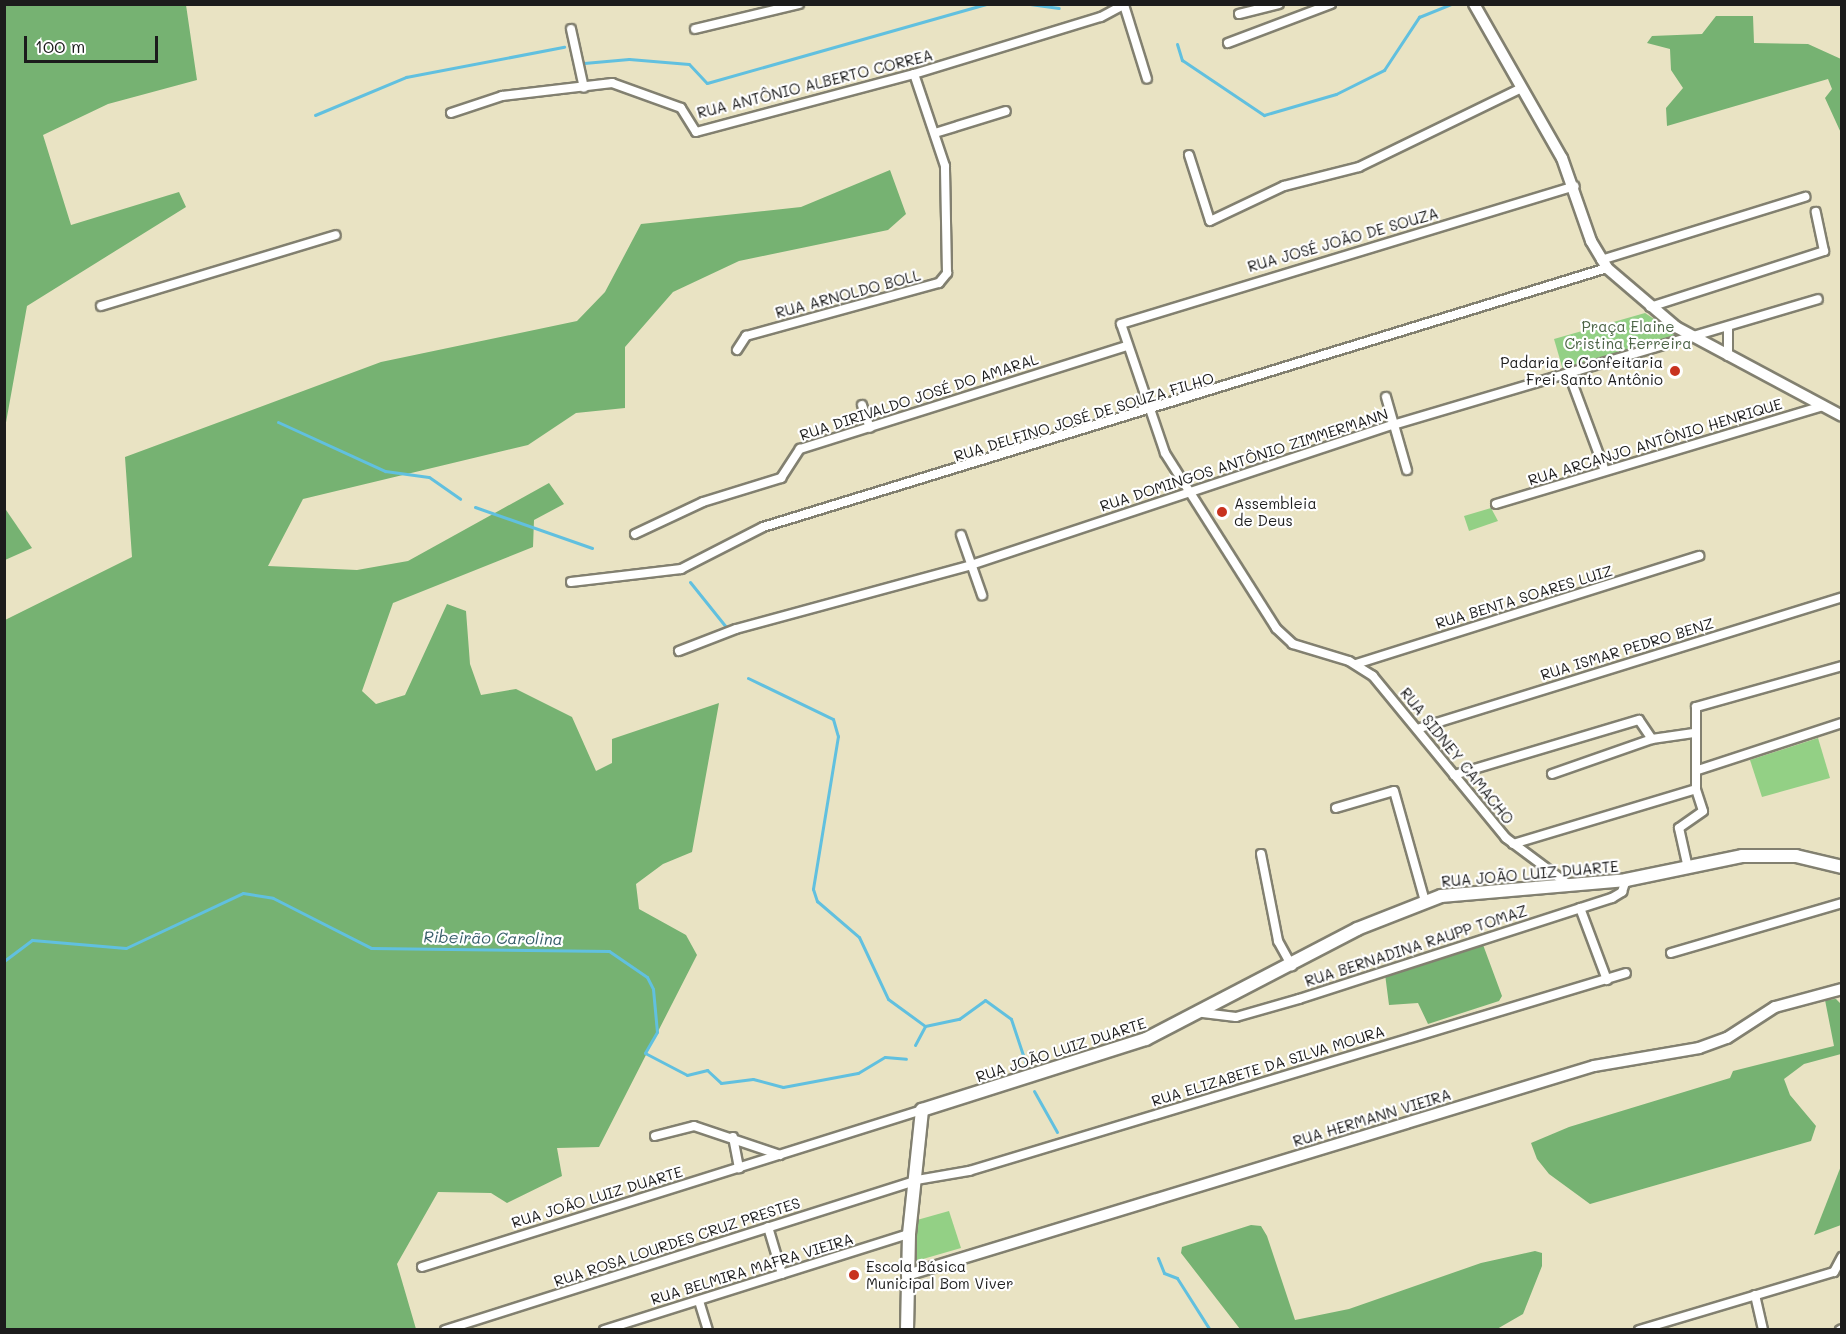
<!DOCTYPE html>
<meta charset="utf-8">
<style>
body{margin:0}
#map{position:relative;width:1846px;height:1334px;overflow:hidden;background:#e9e3c3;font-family:Mali,sans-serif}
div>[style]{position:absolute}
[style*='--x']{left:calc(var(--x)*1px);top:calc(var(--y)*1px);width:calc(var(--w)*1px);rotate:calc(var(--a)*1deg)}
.green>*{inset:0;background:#93d085}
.forest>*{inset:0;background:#76b272}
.stream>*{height:3px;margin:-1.5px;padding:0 1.5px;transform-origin:1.5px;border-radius:1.5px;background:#61c0df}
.roads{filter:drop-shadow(2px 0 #828070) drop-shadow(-2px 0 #828070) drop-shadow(0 2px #828070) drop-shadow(0 -2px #828070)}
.minor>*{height:8px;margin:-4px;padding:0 4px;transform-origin:4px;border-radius:4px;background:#fff}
.tertiary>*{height:10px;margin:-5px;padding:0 5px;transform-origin:5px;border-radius:5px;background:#fff}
.secondary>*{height:12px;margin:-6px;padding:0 6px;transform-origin:6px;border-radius:6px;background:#fff}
.dots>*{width:16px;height:16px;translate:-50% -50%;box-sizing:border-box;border:3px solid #fff;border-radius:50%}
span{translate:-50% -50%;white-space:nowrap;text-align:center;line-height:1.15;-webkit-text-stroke:4.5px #fff;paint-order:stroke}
.street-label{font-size:15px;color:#1c1c1c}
.park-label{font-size:15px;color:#4c6446}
.poi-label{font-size:15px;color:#1c1c1c}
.right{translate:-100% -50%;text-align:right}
.left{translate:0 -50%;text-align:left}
.water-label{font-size:16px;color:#385e6a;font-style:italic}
.frame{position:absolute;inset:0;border:6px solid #1c1c1c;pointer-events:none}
.scale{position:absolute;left:24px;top:36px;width:134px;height:27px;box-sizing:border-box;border:3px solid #1c1c1c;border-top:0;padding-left:8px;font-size:18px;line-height:21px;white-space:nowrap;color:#1c1c1c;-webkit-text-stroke:4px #fff;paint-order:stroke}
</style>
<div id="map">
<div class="green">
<div style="clip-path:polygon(1645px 313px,1680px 336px,1563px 370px,1554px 339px)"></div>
<div style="clip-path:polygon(1491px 508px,1498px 521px,1469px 531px,1464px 516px)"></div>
<div style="clip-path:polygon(1818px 738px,1830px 778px,1762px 797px,1750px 760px)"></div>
<div style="clip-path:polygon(949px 1211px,961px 1248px,916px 1261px,917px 1220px)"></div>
</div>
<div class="forest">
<div style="clip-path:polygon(5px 4px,186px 5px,197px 80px,108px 104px,43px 135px,71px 225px,179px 192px,186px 207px,27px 306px,5px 428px)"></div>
<div style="clip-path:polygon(1716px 16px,1753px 16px,1754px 43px,1808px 44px,1841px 59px,1841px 133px,1825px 98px,1832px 89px,1828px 79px,1667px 126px,1666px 108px,1683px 88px,1671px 70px,1670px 49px,1647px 43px,1652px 36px,1702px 34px)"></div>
<div style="clip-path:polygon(890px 170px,906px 214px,888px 230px,739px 261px,673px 292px,625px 347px,625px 408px,576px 413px,528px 445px,303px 499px,268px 566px,357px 570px,408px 561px,549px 483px,564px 504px,534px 520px,533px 547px,393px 603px,362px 691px,376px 704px,405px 695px,447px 604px,466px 611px,470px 664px,481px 695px,516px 689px,572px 717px,596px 771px,612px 763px,612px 739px,719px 703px,692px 852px,663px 864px,636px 884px,639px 909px,686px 935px,697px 955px,599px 1147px,557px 1148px,562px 1176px,507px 1203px,491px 1193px,438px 1192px,397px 1264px,416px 1329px,5px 1329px,5px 620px,132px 557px,125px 457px,381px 362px,577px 321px,605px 292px,641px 224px,801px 207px)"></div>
<div style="clip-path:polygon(4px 507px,32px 548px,5px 560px,4px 560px)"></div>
<div style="clip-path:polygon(1482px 942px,1502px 996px,1499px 1001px,1428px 1024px,1418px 1003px,1389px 1005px,1385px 974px)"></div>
<div style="clip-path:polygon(1836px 999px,1841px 1004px,1841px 1054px,1804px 1064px,1784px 1079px,1790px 1095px,1816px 1126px,1811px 1141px,1590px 1204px,1549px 1174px,1537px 1159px,1531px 1143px,1569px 1127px,1730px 1078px,1733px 1071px,1834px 1046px,1825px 1000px)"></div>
<div style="clip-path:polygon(1841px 1166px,1841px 1225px,1814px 1235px)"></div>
<div style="clip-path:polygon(1251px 1225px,1261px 1226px,1267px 1236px,1295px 1320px,1349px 1309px,1481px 1263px,1535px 1251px,1542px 1253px,1542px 1266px,1523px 1314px,1497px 1329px,1240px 1329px,1181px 1253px,1182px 1247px)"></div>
</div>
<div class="stream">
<div style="--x:1030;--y:4;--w:29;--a:8"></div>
<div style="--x:1177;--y:44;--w:17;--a:73"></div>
<div style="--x:1182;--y:60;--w:99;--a:33.9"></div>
<div style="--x:1264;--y:115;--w:75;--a:-16.3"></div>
<div style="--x:1336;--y:94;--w:54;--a:-26.6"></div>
<div style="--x:1384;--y:70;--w:64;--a:-56.6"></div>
<div style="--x:1419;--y:17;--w:35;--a:-22"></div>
<div style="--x:584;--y:63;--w:45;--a:-5.1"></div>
<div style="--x:629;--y:59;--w:60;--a:4.8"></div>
<div style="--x:689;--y:64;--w:26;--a:47"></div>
<div style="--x:707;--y:83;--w:290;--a:-15.8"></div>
<div style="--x:315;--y:115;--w:99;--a:-22.7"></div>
<div style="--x:406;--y:77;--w:161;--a:-10.8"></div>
<div style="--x:278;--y:422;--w:118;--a:24.6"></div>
<div style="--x:385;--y:471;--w:44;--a:7.8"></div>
<div style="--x:429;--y:477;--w:38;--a:35"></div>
<div style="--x:475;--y:507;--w:124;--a:19.3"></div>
<div style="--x:690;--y:582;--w:58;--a:51.3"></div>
<div style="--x:748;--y:678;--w:94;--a:25.8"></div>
<div style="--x:833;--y:719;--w:18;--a:74"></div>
<div style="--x:838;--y:736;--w:155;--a:99.3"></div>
<div style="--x:813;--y:889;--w:13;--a:72"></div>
<div style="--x:817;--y:901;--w:55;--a:40.6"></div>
<div style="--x:859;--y:937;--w:68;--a:64.9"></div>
<div style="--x:888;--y:999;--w:46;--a:36.1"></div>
<div style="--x:4;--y:961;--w:35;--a:-37"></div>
<div style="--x:32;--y:940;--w:94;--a:4.9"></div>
<div style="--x:126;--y:948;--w:129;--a:-25.2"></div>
<div style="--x:243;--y:893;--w:30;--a:9"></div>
<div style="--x:273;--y:898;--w:110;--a:27"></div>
<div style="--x:371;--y:948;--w:238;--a:0.7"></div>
<div style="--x:609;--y:951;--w:46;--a:34.4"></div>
<div style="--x:647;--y:977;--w:13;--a:63"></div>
<div style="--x:653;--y:989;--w:43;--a:84.7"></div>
<div style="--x:657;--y:1032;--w:24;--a:120"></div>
<div style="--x:645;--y:1053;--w:47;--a:27.6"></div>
<div style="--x:687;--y:1075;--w:21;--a:-14"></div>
<div style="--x:707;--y:1070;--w:19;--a:43"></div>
<div style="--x:721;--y:1083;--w:32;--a:-7"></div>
<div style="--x:753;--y:1079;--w:31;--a:15"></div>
<div style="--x:783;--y:1087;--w:76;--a:-10.6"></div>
<div style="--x:858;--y:1073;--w:31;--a:-31"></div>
<div style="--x:885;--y:1057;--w:21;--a:5"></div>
<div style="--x:915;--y:1045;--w:21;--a:-62"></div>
<div style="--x:925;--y:1026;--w:35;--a:-12"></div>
<div style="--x:959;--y:1019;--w:32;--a:-36"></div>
<div style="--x:985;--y:1000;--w:32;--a:36"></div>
<div style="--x:1011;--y:1019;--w:54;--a:71.6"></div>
<div style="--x:1034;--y:1091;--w:47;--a:60.7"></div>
<div style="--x:1158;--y:1258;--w:16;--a:68"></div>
<div style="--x:1164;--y:1273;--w:14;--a:21"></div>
<div style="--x:1177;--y:1278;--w:62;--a:57.6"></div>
</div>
<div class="roads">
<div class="minor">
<div style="--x:1124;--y:5;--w:77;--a:72.7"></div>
<div style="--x:1239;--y:14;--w:41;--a:-14"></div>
<div style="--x:571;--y:29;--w:60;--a:77.6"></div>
<div style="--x:695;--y:29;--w:107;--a:-13.5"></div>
<div style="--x:1228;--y:43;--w:110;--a:-20.7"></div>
<div style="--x:451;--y:113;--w:54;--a:-18.4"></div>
<div style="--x:502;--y:96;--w:111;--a:-6.7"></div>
<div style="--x:612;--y:83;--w:73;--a:19.9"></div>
<div style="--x:681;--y:108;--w:28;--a:58"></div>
<div style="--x:696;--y:132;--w:226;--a:-14.9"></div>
<div style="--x:914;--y:74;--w:195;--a:-17"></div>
<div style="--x:1101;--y:17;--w:27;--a:-28"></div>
<div style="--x:935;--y:133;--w:74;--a:-17.2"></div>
<div style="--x:1189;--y:155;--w:69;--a:72.3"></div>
<div style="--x:1210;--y:221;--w:82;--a:-25.3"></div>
<div style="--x:1284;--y:186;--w:77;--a:-14.2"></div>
<div style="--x:1359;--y:167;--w:181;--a:-25.9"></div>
<div style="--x:1601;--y:260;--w:214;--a:-17.2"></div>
<div style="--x:101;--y:306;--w:245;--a:-16.8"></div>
<div style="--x:1650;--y:307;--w:183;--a:-17.8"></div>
<div style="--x:1824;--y:251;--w:40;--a:-102"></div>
<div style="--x:737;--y:350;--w:17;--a:-57"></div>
<div style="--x:746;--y:336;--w:200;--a:-15.4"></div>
<div style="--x:939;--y:283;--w:13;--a:-51"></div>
<div style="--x:947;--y:273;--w:107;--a:-91.1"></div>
<div style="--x:945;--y:166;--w:97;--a:-108.6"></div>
<div style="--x:1728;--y:356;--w:28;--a:-90"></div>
<div style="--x:1569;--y:374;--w:103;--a:69.6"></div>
<div style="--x:1386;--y:397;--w:76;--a:74"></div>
<div style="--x:862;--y:405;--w:24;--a:71"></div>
<div style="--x:1496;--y:504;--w:340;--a:-16.7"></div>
<div style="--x:635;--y:534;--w:75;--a:-25.2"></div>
<div style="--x:703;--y:502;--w:82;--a:-17.1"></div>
<div style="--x:781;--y:478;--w:35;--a:-57"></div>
<div style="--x:800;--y:449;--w:343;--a:-17.5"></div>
<div style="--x:961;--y:535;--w:64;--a:70.7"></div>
<div style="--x:571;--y:582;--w:111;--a:-6.7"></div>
<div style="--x:681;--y:569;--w:92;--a:-27.1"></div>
<div style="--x:763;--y:527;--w:883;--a:-17.06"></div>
<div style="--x:679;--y:651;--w:61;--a:-21.1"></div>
<div style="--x:736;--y:629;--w:244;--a:-15.2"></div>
<div style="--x:971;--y:565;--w:445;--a:-18.4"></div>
<div style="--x:1393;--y:425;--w:443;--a:-16.5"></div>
<div style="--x:1356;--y:664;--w:360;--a:-17.5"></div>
<div style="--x:1420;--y:728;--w:442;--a:-17.2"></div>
<div style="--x:1698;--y:770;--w:151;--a:-18.1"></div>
<div style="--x:1552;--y:774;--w:106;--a:-19.3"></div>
<div style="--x:1652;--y:739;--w:42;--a:-8.1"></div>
<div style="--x:1454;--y:775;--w:193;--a:-16.6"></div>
<div style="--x:1639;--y:720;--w:23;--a:56"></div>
<div style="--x:1336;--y:808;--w:60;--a:-16.3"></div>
<div style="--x:1394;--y:791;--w:114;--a:74.3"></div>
<div style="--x:1513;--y:844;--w:191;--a:-16.7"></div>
<div style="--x:1261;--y:854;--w:89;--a:78.9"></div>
<div style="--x:1278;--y:941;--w:29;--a:61"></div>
<div style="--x:1688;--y:868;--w:41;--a:-102.7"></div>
<div style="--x:1679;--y:828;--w:29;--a:-35"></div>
<div style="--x:1703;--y:811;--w:23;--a:-108"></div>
<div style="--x:1696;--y:789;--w:82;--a:-90"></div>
<div style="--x:1696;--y:707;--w:152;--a:-15.7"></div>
<div style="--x:1569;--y:885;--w:79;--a:-143.3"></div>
<div style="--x:1506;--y:838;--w:210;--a:-129.4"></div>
<div style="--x:1373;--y:676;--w:28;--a:-148"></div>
<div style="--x:1349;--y:661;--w:59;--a:-163.1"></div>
<div style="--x:1293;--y:644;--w:23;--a:-137"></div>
<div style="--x:1276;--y:628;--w:207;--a:-122.4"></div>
<div style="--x:1165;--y:453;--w:136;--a:-108.8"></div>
<div style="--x:1121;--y:324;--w:474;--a:-16.9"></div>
<div style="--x:1580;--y:908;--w:77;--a:69.4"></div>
<div style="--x:1671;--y:953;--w:178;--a:-16.3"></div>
<div style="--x:1203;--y:1013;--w:33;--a:7"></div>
<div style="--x:1236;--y:1017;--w:66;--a:-15.9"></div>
<div style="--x:1299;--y:999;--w:329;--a:-17.9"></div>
<div style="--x:1612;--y:898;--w:12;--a:-31"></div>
<div style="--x:1622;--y:892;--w:13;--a:-72"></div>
<div style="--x:655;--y:1136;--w:40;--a:-14.4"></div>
<div style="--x:694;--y:1126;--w:91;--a:18.6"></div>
<div style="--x:733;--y:1137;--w:32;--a:79"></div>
<div style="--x:768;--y:1227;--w:49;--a:73.4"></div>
<div style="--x:422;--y:1267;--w:524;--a:-17.43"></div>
<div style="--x:1755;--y:1295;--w:36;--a:77"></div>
<div style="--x:699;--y:1301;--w:30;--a:73"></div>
<div style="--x:445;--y:1330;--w:495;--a:-17.6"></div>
<div style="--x:917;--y:1180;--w:53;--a:-9.8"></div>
<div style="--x:969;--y:1171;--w:686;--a:-16.77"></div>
<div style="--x:604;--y:1330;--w:320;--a:-17.5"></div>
<div style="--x:1639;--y:1330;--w:203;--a:-16.6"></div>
<div style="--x:1834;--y:1272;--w:17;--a:-62"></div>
<div style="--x:1840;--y:1330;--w:2;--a:-27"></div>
</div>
<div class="tertiary">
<div style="--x:1474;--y:4;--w:177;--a:60.3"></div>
<div style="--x:1562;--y:158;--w:88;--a:70.7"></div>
<div style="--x:1591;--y:241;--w:31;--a:59"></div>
<div style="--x:1607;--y:268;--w:91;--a:40.5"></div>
<div style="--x:1676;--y:327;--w:188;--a:28.2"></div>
<div style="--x:907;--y:1275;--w:718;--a:-16.92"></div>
<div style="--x:1594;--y:1066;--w:107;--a:-9.7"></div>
<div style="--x:1699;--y:1048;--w:30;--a:-20"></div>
<div style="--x:1727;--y:1038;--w:57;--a:-32.9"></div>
<div style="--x:1775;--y:1007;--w:69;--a:-15"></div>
</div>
<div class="secondary">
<div style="--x:907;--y:1330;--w:96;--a:-88.8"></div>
<div style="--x:909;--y:1234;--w:125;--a:-84"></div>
<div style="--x:922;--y:1110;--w:235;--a:-17.6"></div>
<div style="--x:1146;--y:1039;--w:238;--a:-27.5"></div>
<div style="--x:1357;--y:929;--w:90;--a:-21.4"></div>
<div style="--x:1441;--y:896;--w:186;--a:-4.9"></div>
<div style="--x:1626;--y:880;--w:118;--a:-11.7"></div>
<div style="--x:1742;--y:856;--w:54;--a:0"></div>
<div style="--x:1796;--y:856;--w:47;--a:13.4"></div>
</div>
</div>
<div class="dots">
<div style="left:1675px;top:371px;background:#c8321e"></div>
<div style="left:1222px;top:512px;background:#c8321e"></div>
<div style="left:854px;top:1275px;background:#c8321e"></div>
</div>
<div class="street-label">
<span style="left:815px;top:84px;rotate:-14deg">RUA ANTÔNIO ALBERTO CORREA</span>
<span style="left:1343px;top:240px;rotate:-16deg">RUA JOSÉ JOÃO DE SOUZA</span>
<span style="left:848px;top:294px;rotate:-15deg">RUA ARNOLDO BOLL</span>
<span style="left:919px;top:397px;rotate:-18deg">RUA DIRIVALDO JOSÉ DO AMARAL</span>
<span style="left:1084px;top:417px;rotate:-17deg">RUA DELFINO JOSÉ DE SOUZA FILHO</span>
<span style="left:1655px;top:442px;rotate:-17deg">RUA ARCANJO ANTÔNIO HENRIQUE</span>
<span style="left:1244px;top:460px;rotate:-18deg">RUA DOMINGOS ANTÔNIO ZIMMERMANN</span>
<span style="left:1524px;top:597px;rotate:-17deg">RUA BENTA SOARES LUIZ</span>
<span style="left:1627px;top:649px;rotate:-17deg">RUA ISMAR PEDRO BENZ</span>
<span style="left:1457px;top:756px;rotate:51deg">RUA SIDNEY CAMACHO</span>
<span style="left:1530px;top:874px;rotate:-5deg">RUA JOÃO LUIZ DUARTE</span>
<span style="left:1416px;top:946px;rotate:-18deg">RUA BERNADINA RAUPP TOMAZ</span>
<span style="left:1061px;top:1050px;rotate:-18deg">RUA JOÃO LUIZ DUARTE</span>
<span style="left:1268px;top:1066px;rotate:-17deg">RUA ELIZABETE DA SILVA MOURA</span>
<span style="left:1372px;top:1118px;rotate:-17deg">RUA HERMANN VIEIRA</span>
<span style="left:597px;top:1197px;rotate:-17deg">RUA JOÃO LUIZ DUARTE</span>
<span style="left:677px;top:1242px;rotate:-18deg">RUA ROSA LOURDES CRUZ PRESTES</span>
<span style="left:752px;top:1269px;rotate:-17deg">RUA BELMIRA MAFRA VIEIRA</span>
</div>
<div class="park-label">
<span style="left:1628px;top:335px">Praça Elaine<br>Cristina Ferreira</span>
</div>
<div class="poi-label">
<span class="right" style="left:1663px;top:371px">Padaria e Confeitaria<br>Frei Santo Antônio</span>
<span class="left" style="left:1234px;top:512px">Assembleia<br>de Deus</span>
<span class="left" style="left:866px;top:1275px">Escola Básica<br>Municipal Bom Viver</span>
</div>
<div class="water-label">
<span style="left:493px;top:938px;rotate:1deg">Ribeirão Carolina</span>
</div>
<div class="frame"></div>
<div class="scale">100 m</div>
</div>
